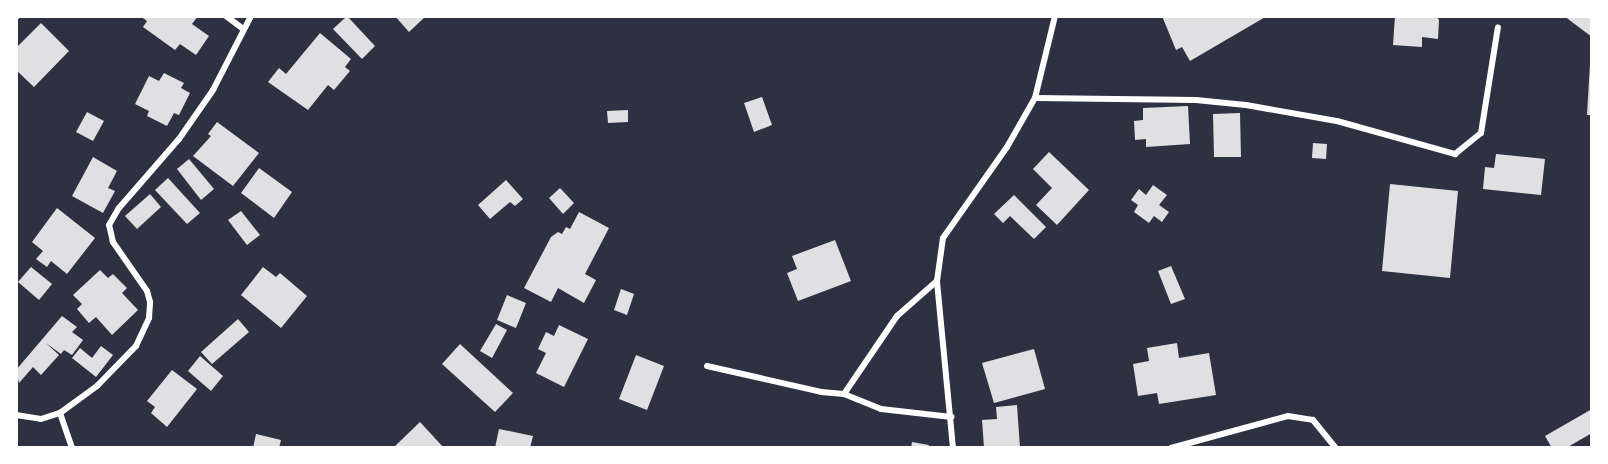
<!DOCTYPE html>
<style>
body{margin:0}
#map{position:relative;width:1608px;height:464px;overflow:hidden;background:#2d3142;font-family:"Noto Sans",sans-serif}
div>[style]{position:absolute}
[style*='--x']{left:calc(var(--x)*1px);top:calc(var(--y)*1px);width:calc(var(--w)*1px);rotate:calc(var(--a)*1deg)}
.building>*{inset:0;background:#e0e0e3}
.minor>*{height:6px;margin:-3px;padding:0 3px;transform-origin:3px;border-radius:3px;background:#fff}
span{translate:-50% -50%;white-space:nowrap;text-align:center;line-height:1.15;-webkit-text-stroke:6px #fff;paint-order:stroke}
.frame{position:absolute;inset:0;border:18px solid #fff;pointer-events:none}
</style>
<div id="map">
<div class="building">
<div style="clip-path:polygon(140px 16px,198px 16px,192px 24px,209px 36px,196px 55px,180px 44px,175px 50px,143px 27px,147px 21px)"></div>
<div style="clip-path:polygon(347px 16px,375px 46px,362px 59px,333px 29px)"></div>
<div style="clip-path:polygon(395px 16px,426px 16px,409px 32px)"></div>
<div style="clip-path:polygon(1162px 16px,1267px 16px,1190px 61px,1182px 47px,1176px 50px)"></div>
<div style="clip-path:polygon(1395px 16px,1436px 16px,1439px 20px,1438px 39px,1422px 37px,1422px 47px,1393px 45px)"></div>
<div style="clip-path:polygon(1564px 16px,1592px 16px,1592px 37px)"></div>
<div style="clip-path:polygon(41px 23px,69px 51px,34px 87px,16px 70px,16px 48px)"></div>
<div style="clip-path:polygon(320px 33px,351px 59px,345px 67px,350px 71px,334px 90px,328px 85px,308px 110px,268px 82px,279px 68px,286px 74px)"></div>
<div style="clip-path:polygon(1590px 64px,1592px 64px,1592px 115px,1587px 115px)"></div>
<div style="clip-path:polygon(164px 73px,184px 83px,181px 88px,190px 93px,179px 115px,174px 113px,167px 126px,147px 116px,149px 111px,135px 104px,149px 76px,159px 81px)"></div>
<div style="clip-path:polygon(762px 97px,772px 125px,754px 132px,744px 103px)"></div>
<div style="clip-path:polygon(1188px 106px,1190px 144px,1146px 147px,1146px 139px,1135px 140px,1134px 121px,1143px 120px,1143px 108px)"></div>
<div style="clip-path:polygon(628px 110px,628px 122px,608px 123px,607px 111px)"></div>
<div style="clip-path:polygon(87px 112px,104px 121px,93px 141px,76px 132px)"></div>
<div style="clip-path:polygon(1240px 113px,1241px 157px,1214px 157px,1213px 114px)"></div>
<div style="clip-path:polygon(217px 122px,259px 153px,233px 186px,193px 156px,211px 136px,208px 134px)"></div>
<div style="clip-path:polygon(1313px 143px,1327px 144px,1326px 159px,1312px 158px)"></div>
<div style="clip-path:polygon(1049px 152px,1089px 190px,1057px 225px,1036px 205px,1052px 188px,1033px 169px)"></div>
<div style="clip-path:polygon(1496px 154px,1545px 159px,1541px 195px,1483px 189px,1485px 167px,1494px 168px)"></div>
<div style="clip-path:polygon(93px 157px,117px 171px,108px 188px,115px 191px,103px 213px,72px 196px)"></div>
<div style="clip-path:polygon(189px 159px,214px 189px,201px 200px,177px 169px)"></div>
<div style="clip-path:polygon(259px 168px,292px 192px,274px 218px,241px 193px)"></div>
<div style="clip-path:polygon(168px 178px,200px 213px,187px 224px,155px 190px)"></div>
<div style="clip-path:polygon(506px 180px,523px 199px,515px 206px,510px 202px,490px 219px,478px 205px)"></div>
<div style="clip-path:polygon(1390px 184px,1458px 191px,1450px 278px,1382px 271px)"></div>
<div style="clip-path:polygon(1153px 185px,1167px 195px,1159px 205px,1169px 212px,1162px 222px,1154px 216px,1149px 223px,1134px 212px,1138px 205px,1131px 200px,1139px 189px,1146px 195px)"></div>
<div style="clip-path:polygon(560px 188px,574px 203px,563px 214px,549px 198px)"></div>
<div style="clip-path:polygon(150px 194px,161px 207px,137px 229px,125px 216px)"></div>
<div style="clip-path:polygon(1014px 195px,1046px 227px,1034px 239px,1010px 216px,1003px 223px,994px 214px)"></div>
<div style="clip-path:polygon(57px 208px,95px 238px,67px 274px,51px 261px,47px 267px,36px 259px,43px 251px,32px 242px)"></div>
<div style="clip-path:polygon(241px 211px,260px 235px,247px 245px,228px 220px)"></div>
<div style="clip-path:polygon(579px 212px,609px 228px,585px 274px,596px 280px,584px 303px,558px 288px,551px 302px,524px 288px,551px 237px,558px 232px,562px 234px,566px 227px,570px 229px)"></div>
<div style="clip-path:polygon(835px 240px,851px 281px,798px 301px,787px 273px,797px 269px,792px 256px)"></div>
<div style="clip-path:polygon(1171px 266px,1185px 299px,1171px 304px,1158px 271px)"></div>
<div style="clip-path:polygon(31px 267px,52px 284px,39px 300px,18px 282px)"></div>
<div style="clip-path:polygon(263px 267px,276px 277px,280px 273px,307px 296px,281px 328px,241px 295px)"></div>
<div style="clip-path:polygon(100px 270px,108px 278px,113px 274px,127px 288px,122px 293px,138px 310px,112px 335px,96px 317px,89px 323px,77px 309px,82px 304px,73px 295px)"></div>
<div style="clip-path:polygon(621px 289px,634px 294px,627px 315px,614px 310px)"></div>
<div style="clip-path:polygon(507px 295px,526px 303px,516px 328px,497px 320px)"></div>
<div style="clip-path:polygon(62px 316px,77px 327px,72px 332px,83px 340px,72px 355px,64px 350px,61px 354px,46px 343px,59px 355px,41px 375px,33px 367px,19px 383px,16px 370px)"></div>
<div style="clip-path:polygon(238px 319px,249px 332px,212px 364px,201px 352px)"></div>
<div style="clip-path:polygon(496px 324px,507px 330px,492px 358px,480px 351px)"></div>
<div style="clip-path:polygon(559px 325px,588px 339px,564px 387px,536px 373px,546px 353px,538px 349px,546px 332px,554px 336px)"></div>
<div style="clip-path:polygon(1177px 343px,1179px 358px,1209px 353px,1216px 395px,1159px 404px,1157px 393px,1138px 396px,1133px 364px,1149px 361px,1147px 348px)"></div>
<div style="clip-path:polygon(460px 344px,513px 393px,495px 412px,442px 364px)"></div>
<div style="clip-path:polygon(101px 346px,113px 355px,96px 377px,72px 358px,80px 348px,92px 358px)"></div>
<div style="clip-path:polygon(1034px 349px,1045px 389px,994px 403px,982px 363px)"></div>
<div style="clip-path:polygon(636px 355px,664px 366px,647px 410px,619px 399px)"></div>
<div style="clip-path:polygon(200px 356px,223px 376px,211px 391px,188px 371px)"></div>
<div style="clip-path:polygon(172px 370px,197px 389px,167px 427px,151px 413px,155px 407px,147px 401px)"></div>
<div style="clip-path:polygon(1017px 405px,1020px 448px,984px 448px,982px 420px,997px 419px,996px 407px)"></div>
<div style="clip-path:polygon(1592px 409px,1592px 433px,1566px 448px,1552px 448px,1545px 436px)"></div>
<div style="clip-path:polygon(420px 422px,444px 448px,393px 448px)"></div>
<div style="clip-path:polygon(499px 429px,533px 436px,530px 448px,495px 448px)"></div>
<div style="clip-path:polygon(256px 434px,281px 440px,279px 448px,253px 448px)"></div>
<div style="clip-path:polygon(912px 442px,929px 445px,928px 448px,911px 448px)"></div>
</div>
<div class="minor">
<div style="--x:226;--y:16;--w:21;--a:37"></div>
<div style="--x:16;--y:17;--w:1;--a:-45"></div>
<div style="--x:1035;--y:98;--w:161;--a:0.7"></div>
<div style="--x:1196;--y:100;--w:50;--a:5.7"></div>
<div style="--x:1246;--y:105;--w:92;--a:10"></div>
<div style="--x:1337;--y:121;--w:123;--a:15.6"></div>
<div style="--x:1455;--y:154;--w:33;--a:-39"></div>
<div style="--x:1481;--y:133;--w:107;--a:-80.9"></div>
<div style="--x:707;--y:366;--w:117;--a:12.8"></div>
<div style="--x:821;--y:392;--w:23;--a:5"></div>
<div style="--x:844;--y:394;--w:94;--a:-55.8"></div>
<div style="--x:897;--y:316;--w:53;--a:-41.2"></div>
<div style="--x:844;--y:394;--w:40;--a:22"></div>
<div style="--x:881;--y:409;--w:71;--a:6.4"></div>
<div style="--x:60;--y:413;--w:37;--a:71"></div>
<div style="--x:16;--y:415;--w:25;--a:9"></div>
<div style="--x:41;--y:419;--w:20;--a:-18"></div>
<div style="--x:60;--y:413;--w:46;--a:-36.1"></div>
<div style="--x:97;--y:386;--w:56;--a:-45.7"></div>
<div style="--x:136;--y:346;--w:31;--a:-65"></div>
<div style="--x:149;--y:318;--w:16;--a:-86"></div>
<div style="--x:150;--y:302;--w:11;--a:-105"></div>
<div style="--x:147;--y:291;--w:60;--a:-124.8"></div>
<div style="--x:113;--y:242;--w:17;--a:-103"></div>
<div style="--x:109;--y:225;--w:20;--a:-60"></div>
<div style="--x:119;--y:208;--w:91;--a:-49"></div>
<div style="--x:179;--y:139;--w:60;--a:-55.2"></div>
<div style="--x:213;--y:90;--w:83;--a:-62.8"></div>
<div style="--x:953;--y:448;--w:168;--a:-95.5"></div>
<div style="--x:937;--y:281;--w:43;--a:-82.1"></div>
<div style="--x:943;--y:238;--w:111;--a:-54.9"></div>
<div style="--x:1007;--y:147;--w:56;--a:-60.3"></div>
<div style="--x:1035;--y:98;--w:84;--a:-76.3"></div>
<div style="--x:1171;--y:448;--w:121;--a:-15.3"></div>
<div style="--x:1288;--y:416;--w:25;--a:9"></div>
<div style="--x:1313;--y:420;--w:36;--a:51"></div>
</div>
<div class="frame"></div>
</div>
